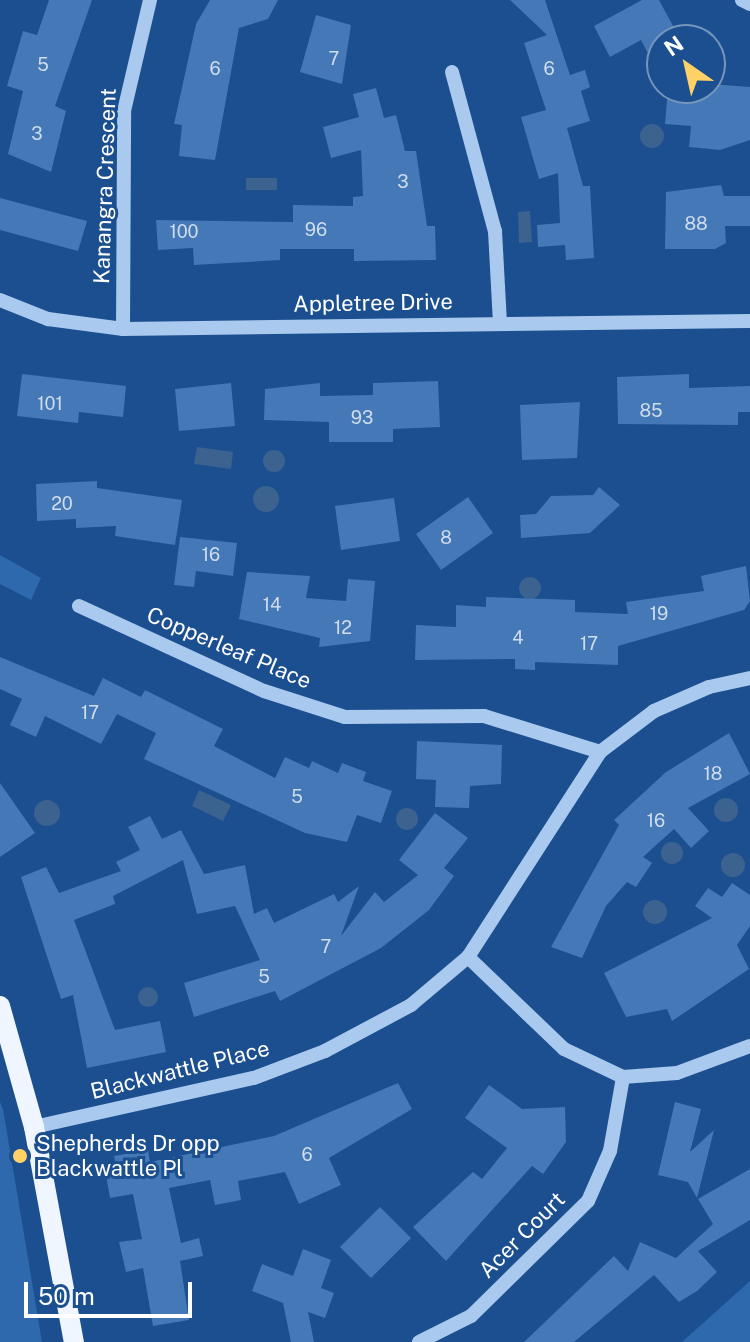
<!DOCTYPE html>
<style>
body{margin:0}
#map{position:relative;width:750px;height:1342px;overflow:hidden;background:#1b4f8f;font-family:"Public Sans",sans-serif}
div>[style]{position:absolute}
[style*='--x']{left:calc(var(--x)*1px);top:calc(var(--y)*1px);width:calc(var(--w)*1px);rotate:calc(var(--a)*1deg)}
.green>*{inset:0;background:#2e69ad}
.water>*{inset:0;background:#3c6290}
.round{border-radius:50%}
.building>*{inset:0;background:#4478b7}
.minor>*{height:14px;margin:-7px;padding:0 7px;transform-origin:7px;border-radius:7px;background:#a9c9ee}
.major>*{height:20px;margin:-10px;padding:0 10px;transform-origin:10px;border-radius:10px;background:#f0f6ff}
.dots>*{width:22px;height:22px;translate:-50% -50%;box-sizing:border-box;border:4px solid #1b4f8f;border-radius:50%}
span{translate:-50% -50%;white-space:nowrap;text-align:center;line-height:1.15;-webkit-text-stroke:6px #1b4f8f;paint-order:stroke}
.number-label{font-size:18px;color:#d0dded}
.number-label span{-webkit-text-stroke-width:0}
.street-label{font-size:22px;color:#fff}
.poi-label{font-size:22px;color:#fff}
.left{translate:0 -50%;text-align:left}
.north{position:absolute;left:646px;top:24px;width:80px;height:80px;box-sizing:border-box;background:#1b4f8f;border:2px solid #7695bc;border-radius:50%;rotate:326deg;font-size:22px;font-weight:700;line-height:32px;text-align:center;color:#fff}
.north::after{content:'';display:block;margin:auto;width:28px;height:36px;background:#ffd166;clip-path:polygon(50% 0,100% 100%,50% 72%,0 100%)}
.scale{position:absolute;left:24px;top:1282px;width:168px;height:36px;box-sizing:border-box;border:4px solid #fff;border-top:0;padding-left:10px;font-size:24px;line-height:28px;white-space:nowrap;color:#fff;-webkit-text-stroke:6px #1b4f8f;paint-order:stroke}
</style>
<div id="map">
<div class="green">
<div style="clip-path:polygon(0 555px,41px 578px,31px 600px,0 584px)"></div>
<div style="clip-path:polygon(0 1102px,3px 1109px,42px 1342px,0 1342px)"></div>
<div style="clip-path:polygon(750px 1281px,750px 1342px,682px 1342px)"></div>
</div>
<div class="water">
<div class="round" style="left:640px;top:124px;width:24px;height:24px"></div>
<div style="clip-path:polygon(246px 178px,277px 178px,277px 190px,246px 190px)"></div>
<div style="clip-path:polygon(530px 211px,532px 242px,519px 243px,518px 212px)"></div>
<div style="clip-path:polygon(197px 447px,233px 452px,231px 469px,194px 464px)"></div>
<div class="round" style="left:263px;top:450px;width:22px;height:22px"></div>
<div class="round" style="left:253px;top:486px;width:26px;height:26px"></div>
<div class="round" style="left:519px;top:577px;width:22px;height:22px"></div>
<div style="clip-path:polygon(199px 790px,231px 805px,223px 821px,192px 806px)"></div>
<div class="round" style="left:714px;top:798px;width:24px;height:24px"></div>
<div class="round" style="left:34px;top:800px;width:26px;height:26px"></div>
<div class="round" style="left:396px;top:808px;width:22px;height:22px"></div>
<div class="round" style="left:661px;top:842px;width:22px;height:22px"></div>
<div class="round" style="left:721px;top:853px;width:24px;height:24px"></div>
<div class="round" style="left:643px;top:900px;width:24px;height:24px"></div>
<div class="round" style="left:138px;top:987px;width:20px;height:20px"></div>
</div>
<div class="building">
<div style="clip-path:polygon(49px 0,92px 0,55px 106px,66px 111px,51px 172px,8px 154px,23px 91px,7px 86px,23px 31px,37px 35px)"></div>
<div style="clip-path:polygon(210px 0,278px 0,268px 19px,239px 28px,215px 160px,179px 156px,182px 125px,174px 124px,196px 24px)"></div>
<div style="clip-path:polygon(510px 0,545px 0,570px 75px,585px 70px,590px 87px,581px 91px,590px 121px,567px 128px,583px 186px,590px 186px,594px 258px,566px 260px,565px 245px,538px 247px,537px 225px,560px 223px,558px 173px,539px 179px,521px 117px,546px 110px,524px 43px,547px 35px)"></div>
<div style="clip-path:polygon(642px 0,659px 0,678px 35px,662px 40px,662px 80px,641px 40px,610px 57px,594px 26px)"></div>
<div style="clip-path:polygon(316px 15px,351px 25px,342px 84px,300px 72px)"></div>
<div style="clip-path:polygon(710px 84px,750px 87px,750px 140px,720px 150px,689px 147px,691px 126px,665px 124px,668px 88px)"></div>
<div style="clip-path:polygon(376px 88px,384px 118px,396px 115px,405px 151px,416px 151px,427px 226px,435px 226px,436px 260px,354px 261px,354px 249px,280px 249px,280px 260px,194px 265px,193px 248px,158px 250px,156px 220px,293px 222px,293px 205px,353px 206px,353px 197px,363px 196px,361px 150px,331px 158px,323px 127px,359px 117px,353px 94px)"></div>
<div style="clip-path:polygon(721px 185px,724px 196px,750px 196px,750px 226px,725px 226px,726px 243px,715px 249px,665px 249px,666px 192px)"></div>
<div style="clip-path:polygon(0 198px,87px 221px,78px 251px,0 230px)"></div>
<div style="clip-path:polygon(22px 374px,126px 386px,123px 417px,79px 412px,78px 423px,17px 416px)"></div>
<div style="clip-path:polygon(689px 374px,689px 388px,750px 386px,750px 412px,738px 412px,738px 425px,618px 424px,617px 377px)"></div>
<div style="clip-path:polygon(438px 381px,440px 427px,393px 429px,393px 442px,329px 442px,329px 422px,264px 420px,265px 389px,320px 383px,320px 396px,373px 395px,373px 383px)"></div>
<div style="clip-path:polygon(231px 383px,235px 426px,179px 431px,175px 389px)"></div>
<div style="clip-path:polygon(580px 402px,577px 458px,522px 460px,520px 405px)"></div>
<div style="clip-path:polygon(97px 481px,97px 488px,182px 500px,175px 545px,115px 536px,116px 526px,76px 528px,76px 519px,37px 521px,36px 484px)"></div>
<div style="clip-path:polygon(599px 487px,620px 505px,590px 533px,521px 538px,520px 515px,536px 514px,551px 496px,593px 495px)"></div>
<div style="clip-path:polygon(468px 497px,493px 533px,441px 570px,416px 534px)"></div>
<div style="clip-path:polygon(394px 498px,400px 541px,341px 550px,335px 506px)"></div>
<div style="clip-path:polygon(180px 537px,237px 543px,233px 576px,196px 571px,194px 587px,174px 585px)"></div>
<div style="clip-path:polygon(746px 566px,750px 601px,744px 610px,618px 646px,618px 665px,535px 662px,535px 670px,515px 669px,515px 659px,415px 660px,416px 625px,456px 627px,456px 605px,486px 607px,486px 597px,575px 600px,575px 612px,628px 614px,626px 602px,704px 591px,701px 576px)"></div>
<div style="clip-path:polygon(247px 572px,310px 576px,306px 598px,346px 601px,348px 579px,375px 581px,370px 641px,319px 647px,320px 638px,239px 619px)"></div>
<div style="clip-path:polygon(0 657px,94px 696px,103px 678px,141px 697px,145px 690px,223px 729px,214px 746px,275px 778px,285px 757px,309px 768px,312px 761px,338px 773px,342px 763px,366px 772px,363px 781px,392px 791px,381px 823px,357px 815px,347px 842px,305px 833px,144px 759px,156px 733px,117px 714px,101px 744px,45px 716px,36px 737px,10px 725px,22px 699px,0 689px)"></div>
<div style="clip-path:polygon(729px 733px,750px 774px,688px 808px,709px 831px,691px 848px,674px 829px,643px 857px,652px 863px,636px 887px,627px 882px,606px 906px,582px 958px,551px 947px,619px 825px,614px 820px,666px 772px)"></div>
<div style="clip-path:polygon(417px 741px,502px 745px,501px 784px,470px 786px,469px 808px,435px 807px,436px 780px,416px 779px)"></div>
<div style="clip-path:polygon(0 783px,35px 833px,0 857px)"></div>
<div style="clip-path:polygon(435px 813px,468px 838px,444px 868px,454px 876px,429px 910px,381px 948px,280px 1001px,275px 991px,194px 1017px,184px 983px,260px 960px,235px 906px,197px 914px,183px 860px,113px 896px,115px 904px,74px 920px,115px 1030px,160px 1021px,166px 1052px,87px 1068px,73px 995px,61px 999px,21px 877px,46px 867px,59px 893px,121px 871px,116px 862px,140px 850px,128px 827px,150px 816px,162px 839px,181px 830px,204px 874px,245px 865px,254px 914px,267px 908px,274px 923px,334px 894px,338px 902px,359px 886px,341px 936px,375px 892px,384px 902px,418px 875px,399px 860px)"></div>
<div style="clip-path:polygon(732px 883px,750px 895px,750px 926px,737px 945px,749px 969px,672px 1021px,667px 1009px,626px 1017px,604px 973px,712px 918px,695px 906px,708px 888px,722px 897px)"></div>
<div style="clip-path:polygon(398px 1083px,412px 1109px,329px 1158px,341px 1185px,299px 1204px,285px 1172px,238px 1181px,241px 1200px,215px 1205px,210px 1180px,169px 1188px,181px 1243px,199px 1238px,203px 1256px,180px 1261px,189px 1320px,153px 1326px,143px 1268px,126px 1272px,119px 1242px,142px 1239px,133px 1194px,110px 1198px,106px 1175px,117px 1173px,114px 1156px,148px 1150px,150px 1162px,274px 1136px)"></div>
<div style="clip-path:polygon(489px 1085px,522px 1109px,565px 1107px,566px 1142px,543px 1174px,532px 1166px,446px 1261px,413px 1227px,473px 1172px,482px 1179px,507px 1148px,465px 1118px)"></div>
<div style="clip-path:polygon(675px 1102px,701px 1109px,690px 1152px,714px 1130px,697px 1198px,688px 1182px,658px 1175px)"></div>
<div style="clip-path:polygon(750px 1169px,750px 1220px,698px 1251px,717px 1272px,697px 1291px,679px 1302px,654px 1275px,574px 1342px,524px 1342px,614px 1256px,628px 1271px,640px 1242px,676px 1258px,713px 1224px,698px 1199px)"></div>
<div style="clip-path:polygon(380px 1207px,411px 1238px,371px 1278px,340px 1247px)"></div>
<div style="clip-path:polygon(303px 1249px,331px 1260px,321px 1288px,334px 1293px,325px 1318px,308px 1312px,314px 1342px,291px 1342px,283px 1303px,252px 1291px,262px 1264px,293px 1276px)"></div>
</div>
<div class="minor">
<div style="--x:742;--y:0;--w:9;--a:27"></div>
<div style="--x:452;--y:72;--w:165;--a:74.9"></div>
<div style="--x:495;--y:231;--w:93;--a:86.9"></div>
<div style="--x:0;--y:300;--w:52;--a:21.6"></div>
<div style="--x:48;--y:319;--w:76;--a:7.6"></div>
<div style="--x:123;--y:329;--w:627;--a:-0.73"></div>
<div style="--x:123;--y:329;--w:218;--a:-89.7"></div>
<div style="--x:124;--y:111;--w:114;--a:-76.8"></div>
<div style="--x:79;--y:606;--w:204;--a:24.7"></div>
<div style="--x:264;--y:691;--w:85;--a:17.8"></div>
<div style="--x:345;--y:717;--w:139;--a:-0.4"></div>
<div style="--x:484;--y:716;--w:121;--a:17.2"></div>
<div style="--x:468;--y:957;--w:133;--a:43.8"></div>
<div style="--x:564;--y:1049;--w:65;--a:25.4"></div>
<div style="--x:623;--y:1077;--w:54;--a:-4.2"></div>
<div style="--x:677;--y:1073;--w:78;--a:-20.3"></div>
<div style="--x:34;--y:1127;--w:225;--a:-12.6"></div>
<div style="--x:254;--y:1078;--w:76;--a:-20.8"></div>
<div style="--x:325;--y:1051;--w:98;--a:-28.1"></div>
<div style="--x:411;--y:1005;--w:75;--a:-40.1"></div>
<div style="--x:468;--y:957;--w:244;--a:-57.2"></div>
<div style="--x:600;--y:752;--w:68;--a:-37.2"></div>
<div style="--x:654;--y:711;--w:60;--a:-23.6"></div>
<div style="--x:709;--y:687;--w:42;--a:-12.4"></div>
<div style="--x:419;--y:1342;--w:58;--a:-26.6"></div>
<div style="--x:471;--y:1316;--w:164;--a:-44.5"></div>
<div style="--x:588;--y:1201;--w:55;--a:-66.3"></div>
<div style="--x:610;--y:1151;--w:75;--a:-80"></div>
</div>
<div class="major">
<div style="--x:0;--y:1006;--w:126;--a:74.3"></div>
<div style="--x:34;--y:1127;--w:219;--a:79.5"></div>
</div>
<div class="dots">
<div style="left:20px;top:1156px;background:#ffd166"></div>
</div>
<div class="number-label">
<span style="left:334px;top:59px">7</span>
<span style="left:43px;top:65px">5</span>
<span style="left:215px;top:69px">6</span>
<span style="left:549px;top:69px">6</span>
<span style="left:37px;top:134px">3</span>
<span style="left:403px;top:182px">3</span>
<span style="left:696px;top:224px">88</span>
<span style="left:316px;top:230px">96</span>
<span style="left:184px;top:232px">100</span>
<span style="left:50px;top:404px">101</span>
<span style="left:651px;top:411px">85</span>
<span style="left:362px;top:418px">93</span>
<span style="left:62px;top:504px">20</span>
<span style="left:446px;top:538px">8</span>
<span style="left:211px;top:555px">16</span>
<span style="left:272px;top:605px">14</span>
<span style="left:659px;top:614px">19</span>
<span style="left:343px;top:628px">12</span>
<span style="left:518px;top:638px">4</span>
<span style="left:589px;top:644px">17</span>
<span style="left:90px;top:713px">17</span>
<span style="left:713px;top:774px">18</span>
<span style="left:297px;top:797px">5</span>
<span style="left:656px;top:821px">16</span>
<span style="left:326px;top:947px">7</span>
<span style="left:264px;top:977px">5</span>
<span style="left:307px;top:1155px">6</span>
</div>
<div class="street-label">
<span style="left:105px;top:186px;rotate:-88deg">Kanangra Crescent</span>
<span style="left:373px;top:303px;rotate:-1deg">Appletree Drive</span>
<span style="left:229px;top:648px;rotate:23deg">Copperleaf Place</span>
<span style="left:180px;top:1070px;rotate:-14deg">Blackwattle Place</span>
<span style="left:522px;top:1235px;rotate:-45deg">Acer Court</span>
</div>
<div class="poi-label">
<span class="left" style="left:36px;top:1156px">Shepherds Dr opp<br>Blackwattle Pl</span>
</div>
<div class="north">N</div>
<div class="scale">50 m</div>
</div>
